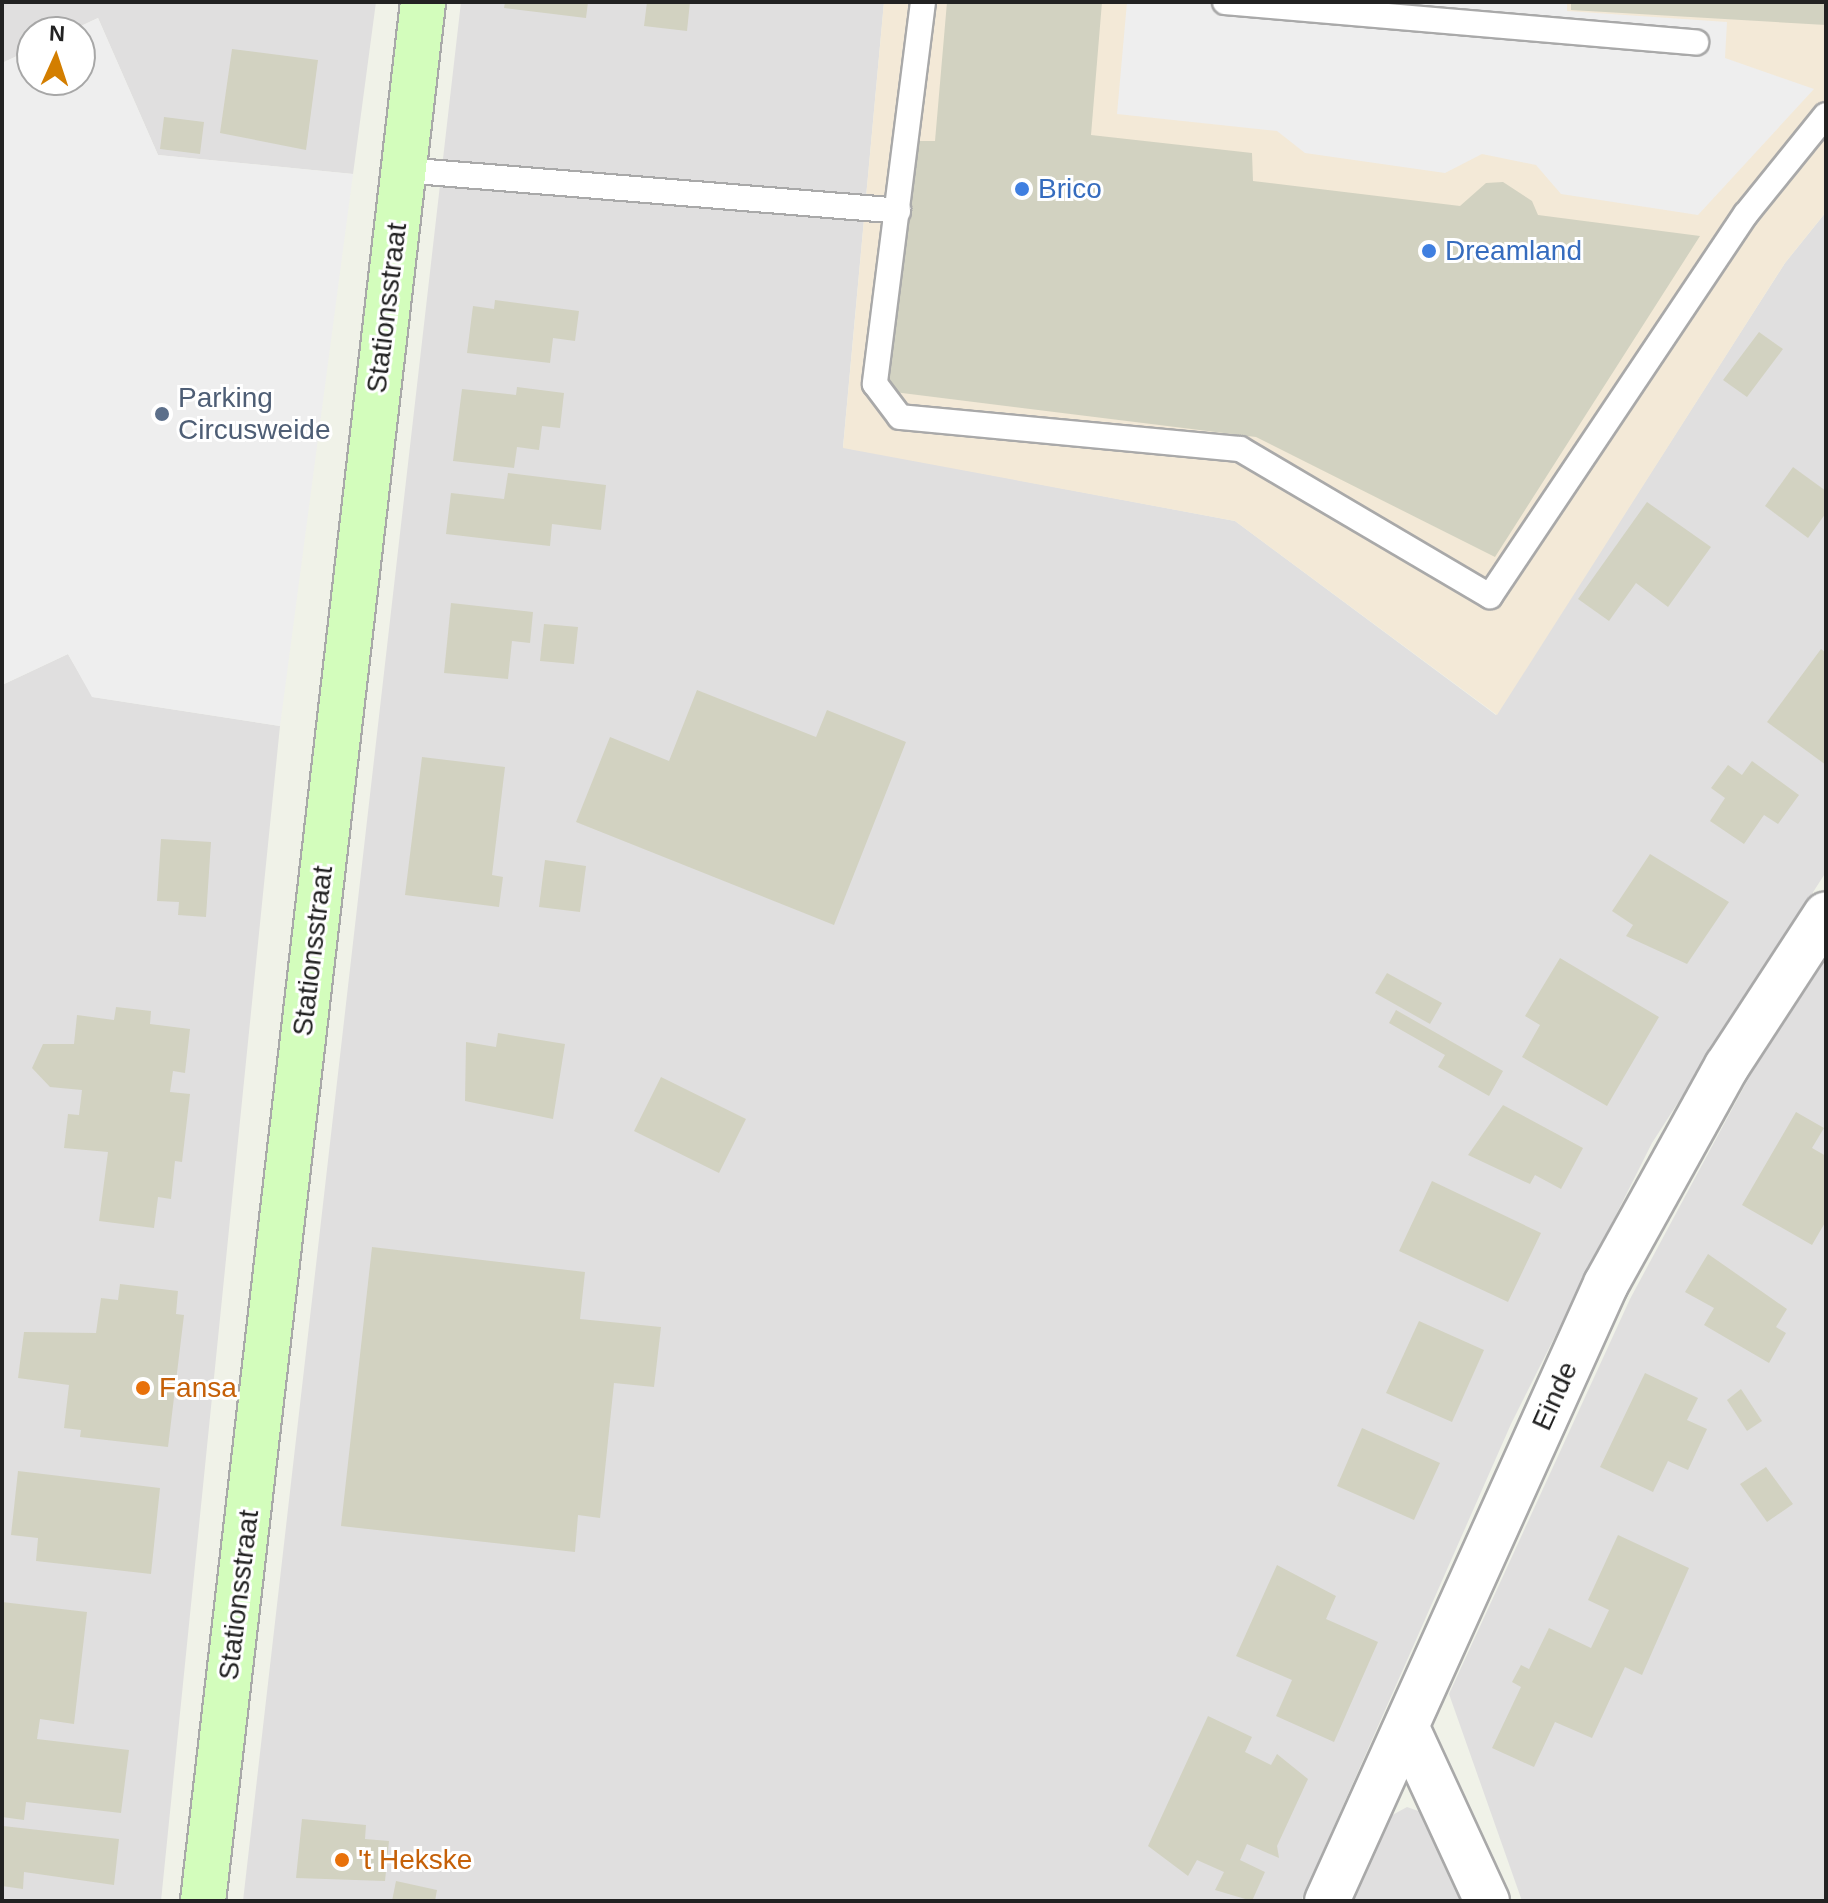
<!DOCTYPE html>
<style>
body{margin:0}
#map{position:relative;width:1828px;height:1903px;overflow:hidden;background:#f0f2e8;font-family:Helvetica,sans-serif}
div>[style]{position:absolute}
[style*='--x']{left:calc(var(--x)*1px);top:calc(var(--y)*1px);width:calc(var(--w)*1px);rotate:calc(var(--a)*1deg)}
.residential>*{inset:0;background:#e0dfdf}
.commercial>*{inset:0;background:#f3e9d7}
.parking>*{inset:0;background:#eee}
.building>*{inset:0;background:#d2d2c1}
.roads{filter:drop-shadow(2px 0 #a9a9a9) drop-shadow(-2px 0 #a9a9a9) drop-shadow(0 2px #a9a9a9) drop-shadow(0 -2px #a9a9a9)}
.lane>*{height:24px;margin:-12px;padding:0 12px;transform-origin:12px;border-radius:12px;background:#fff}
.street>*{height:44px;margin:-22px;padding:0 22px;transform-origin:22px;border-radius:22px;background:#fff}
.secondary>*{height:44px;margin:-22px;padding:0 22px;transform-origin:22px;border-radius:22px;background:#d3fdbc}
.dots>*{width:22px;height:22px;translate:-50% -50%;box-sizing:border-box;border:4px solid #fff;border-radius:50%}
span{translate:-50% -50%;white-space:nowrap;text-align:center;line-height:1.15;-webkit-text-stroke:6px #fff;paint-order:stroke}
.shop-label{font-size:28px;color:#366cbe}
.left{translate:0 -50%;text-align:left}
.street-label{font-size:28px;color:#222}
.service-label{font-size:28px;color:#4e5e75}
.food-label{font-size:28px;color:#c56008}
.frame{position:absolute;inset:0;border:4px solid #222;pointer-events:none}
.north{position:absolute;left:16px;top:16px;width:80px;height:80px;box-sizing:border-box;background:#fff;border:2px solid #a7a7a7;border-radius:50%;rotate:3deg;font-size:22px;font-weight:700;line-height:32px;text-align:center;color:#222}
.north::after{content:'';display:block;margin:auto;width:28px;height:36px;background:#d37e00;clip-path:polygon(50% 0,100% 100%,50% 72%,0 100%)}
</style>
<div id="map">
<div class="residential">
<div style="clip-path:polygon(2px 2px,376px 2px,353px 174px,158px 155px,98px 18px,68px 32px,32px 32px,32px 49px,2px 63px)"></div>
<div style="clip-path:polygon(461px 2px,884px 2px,843px 447px,1235px 521px,1496px 715px,1785px 263px,1826px 212px,1826px 872px,1652px 1143px,1511px 1424px,1301px 1901px,243px 1901px)"></div>
<div style="clip-path:polygon(68px 654px,93px 697px,280px 726px,161px 1901px,2px 1901px,2px 685px)"></div>
<div style="clip-path:polygon(1826px 954px,1826px 1901px,1522px 1901px,1449px 1694px,1630px 1299px,1782px 1016px)"></div>
<div style="clip-path:polygon(1407px 1807px,1427px 1814px,1468px 1901px,1348px 1901px,1387px 1818px)"></div>
</div>
<div class="commercial">
<div style="clip-path:polygon(884px 2px,1826px 2px,1826px 212px,1785px 263px,1497px 715px,1235px 521px,843px 448px)"></div>
</div>
<div class="parking">
<div style="clip-path:polygon(1127px 2px,1567px 2px,1567px 11px,1727px 22px,1725px 58px,1814px 89px,1698px 215px,1561px 194px,1536px 165px,1482px 154px,1445px 173px,1305px 153px,1277px 131px,1117px 114px)"></div>
<div style="clip-path:polygon(98px 18px,158px 155px,353px 174px,280px 726px,92px 697px,68px 654px,2px 685px,2px 63px,32px 49px,32px 80px,80px 80px,80px 32px,68px 32px)"></div>
</div>
<div class="building">
<div style="clip-path:polygon(505px 2px,588px 2px,586px 18px,504px 8px)"></div>
<div style="clip-path:polygon(647px 2px,690px 2px,687px 31px,644px 26px)"></div>
<div style="clip-path:polygon(947px 2px,1102px 2px,1091px 135px,1252px 153px,1253px 181px,1460px 206px,1486px 183px,1503px 182px,1532px 201px,1538px 215px,1700px 236px,1495px 557px,1256px 437px,886px 391px,918px 141px,935px 141px)"></div>
<div style="clip-path:polygon(1571px 2px,1826px 2px,1826px 25px,1571px 10px)"></div>
<div style="clip-path:polygon(232px 49px,318px 60px,306px 150px,220px 133px)"></div>
<div style="clip-path:polygon(164px 117px,204px 122px,200px 154px,160px 149px)"></div>
<div style="clip-path:polygon(495px 300px,579px 311px,575px 341px,553px 338px,550px 363px,467px 353px,473px 306px,494px 309px)"></div>
<div style="clip-path:polygon(1759px 332px,1783px 349px,1747px 397px,1723px 380px)"></div>
<div style="clip-path:polygon(517px 387px,564px 393px,560px 428px,542px 426px,539px 450px,517px 447px,514px 468px,453px 461px,462px 389px,516px 395px)"></div>
<div style="clip-path:polygon(1793px 467px,1826px 491px,1826px 513px,1808px 538px,1765px 506px)"></div>
<div style="clip-path:polygon(508px 473px,606px 485px,601px 530px,552px 524px,550px 546px,446px 534px,451px 493px,504px 499px)"></div>
<div style="clip-path:polygon(1647px 502px,1711px 547px,1668px 607px,1636px 583px,1609px 621px,1578px 599px)"></div>
<div style="clip-path:polygon(451px 603px,533px 612px,530px 643px,512px 641px,508px 679px,444px 673px)"></div>
<div style="clip-path:polygon(544px 624px,578px 627px,574px 664px,540px 661px)"></div>
<div style="clip-path:polygon(1821px 649px,1826px 653px,1826px 765px,1767px 722px)"></div>
<div style="clip-path:polygon(697px 690px,816px 737px,827px 710px,906px 742px,834px 925px,576px 822px,610px 737px,669px 761px)"></div>
<div style="clip-path:polygon(422px 757px,505px 767px,492px 875px,503px 877px,499px 907px,405px 895px)"></div>
<div style="clip-path:polygon(1752px 761px,1799px 795px,1778px 824px,1764px 815px,1744px 844px,1710px 821px,1725px 798px,1711px 788px,1728px 765px,1742px 775px)"></div>
<div style="clip-path:polygon(161px 839px,211px 842px,206px 917px,178px 915px,179px 902px,157px 901px)"></div>
<div style="clip-path:polygon(1650px 854px,1729px 902px,1687px 964px,1626px 936px,1633px 925px,1612px 911px)"></div>
<div style="clip-path:polygon(545px 860px,586px 866px,580px 912px,539px 907px)"></div>
<div style="clip-path:polygon(1560px 958px,1659px 1017px,1607px 1106px,1522px 1057px,1540px 1025px,1525px 1016px)"></div>
<div style="clip-path:polygon(1387px 973px,1442px 1003px,1430px 1024px,1375px 993px)"></div>
<div style="clip-path:polygon(116px 1007px,151px 1011px,150px 1024px,190px 1029px,185px 1073px,173px 1071px,170px 1092px,190px 1094px,182px 1162px,175px 1161px,171px 1199px,158px 1197px,154px 1228px,99px 1221px,108px 1152px,64px 1148px,68px 1114px,79px 1115px,82px 1090px,50px 1087px,32px 1068px,43px 1044px,74px 1044px,77px 1015px,114px 1020px)"></div>
<div style="clip-path:polygon(1396px 1010px,1503px 1071px,1489px 1096px,1438px 1067px,1445px 1055px,1389px 1023px)"></div>
<div style="clip-path:polygon(498px 1033px,565px 1044px,553px 1119px,465px 1101px,466px 1042px,496px 1047px)"></div>
<div style="clip-path:polygon(661px 1077px,746px 1119px,719px 1173px,634px 1131px)"></div>
<div style="clip-path:polygon(1503px 1105px,1583px 1148px,1561px 1189px,1535px 1175px,1530px 1184px,1468px 1155px)"></div>
<div style="clip-path:polygon(1796px 1112px,1824px 1128px,1812px 1148px,1826px 1156px,1826px 1221px,1812px 1245px,1742px 1205px)"></div>
<div style="clip-path:polygon(1432px 1181px,1541px 1233px,1508px 1302px,1399px 1251px)"></div>
<div style="clip-path:polygon(372px 1247px,585px 1272px,580px 1319px,661px 1327px,654px 1387px,614px 1383px,600px 1518px,578px 1515px,575px 1552px,341px 1526px)"></div>
<div style="clip-path:polygon(1708px 1254px,1787px 1309px,1776px 1327px,1786px 1333px,1769px 1363px,1704px 1325px,1714px 1308px,1685px 1292px)"></div>
<div style="clip-path:polygon(120px 1284px,178px 1291px,176px 1314px,184px 1315px,168px 1447px,80px 1437px,81px 1430px,64px 1428px,69px 1385px,18px 1378px,24px 1332px,96px 1333px,101px 1298px,118px 1300px)"></div>
<div style="clip-path:polygon(1419px 1321px,1484px 1350px,1452px 1422px,1386px 1393px)"></div>
<div style="clip-path:polygon(1645px 1373px,1698px 1398px,1687px 1420px,1707px 1429px,1688px 1470px,1668px 1461px,1653px 1492px,1600px 1467px)"></div>
<div style="clip-path:polygon(1741px 1389px,1762px 1421px,1747px 1431px,1727px 1400px)"></div>
<div style="clip-path:polygon(1362px 1428px,1440px 1463px,1414px 1520px,1337px 1486px)"></div>
<div style="clip-path:polygon(1766px 1467px,1793px 1504px,1767px 1522px,1740px 1484px)"></div>
<div style="clip-path:polygon(18px 1471px,160px 1488px,151px 1574px,36px 1561px,38px 1538px,11px 1535px)"></div>
<div style="clip-path:polygon(1618px 1535px,1689px 1568px,1642px 1675px,1625px 1667px,1592px 1738px,1555px 1722px,1534px 1767px,1492px 1748px,1521px 1687px,1512px 1682px,1521px 1665px,1529px 1669px,1549px 1628px,1591px 1648px,1609px 1610px,1588px 1600px)"></div>
<div style="clip-path:polygon(1277px 1565px,1336px 1596px,1326px 1619px,1378px 1642px,1334px 1742px,1276px 1716px,1292px 1680px,1236px 1656px)"></div>
<div style="clip-path:polygon(2px 1602px,87px 1612px,74px 1724px,40px 1719px,37px 1739px,129px 1750px,121px 1813px,26px 1802px,24px 1820px,2px 1817px)"></div>
<div style="clip-path:polygon(1208px 1716px,1252px 1737px,1245px 1752px,1271px 1765px,1277px 1754px,1308px 1779px,1277px 1846px,1279px 1858px,1247px 1844px,1240px 1860px,1265px 1872px,1252px 1901px,1215px 1890px,1224px 1872px,1197px 1860px,1188px 1876px,1148px 1846px)"></div>
<div style="clip-path:polygon(302px 1819px,366px 1825px,365px 1839px,389px 1841px,385px 1881px,296px 1878px)"></div>
<div style="clip-path:polygon(3px 1826px,119px 1839px,114px 1885px,24px 1872px,23px 1889px,2px 1886px)"></div>
<div style="clip-path:polygon(396px 1881px,437px 1890px,435px 1901px,392px 1901px)"></div>
</div>
<div class="roads">
<div class="lane">
<div style="--x:923;--y:2;--w:385;--a:97.2"></div>
<div style="--x:875;--y:384;--w:41;--a:52.9"></div>
<div style="--x:900;--y:417;--w:342;--a:5.4"></div>
<div style="--x:1240;--y:449;--w:290;--a:30.5"></div>
<div style="--x:1490;--y:596;--w:460;--a:-56.2"></div>
<div style="--x:1746;--y:214;--w:127;--a:-51.1"></div>
<div style="--x:1225;--y:2;--w:473;--a:4.9"></div>
<div style="--x:403;--y:170;--w:497;--a:4.7"></div>
</div>
<div class="street">
<div style="--x:1407;--y:1728;--w:191;--a:65.2"></div>
<div style="--x:1327;--y:1901;--w:677;--a:-65.67"></div>
<div style="--x:1606;--y:1284;--w:249;--a:-61"></div>
<div style="--x:1727;--y:1066;--w:181;--a:-56.9"></div>
</div>
<div class="secondary">
<div style="--x:203;--y:1901;--w:1912;--a:-83.39"></div>
</div>
</div>
<div class="dots">
<div style="left:1022px;top:189px;background:#3f7fe0"></div>
<div style="left:1429px;top:251px;background:#3f7fe0"></div>
<div style="left:162px;top:414px;background:#5c6f8a"></div>
<div style="left:143px;top:1388px;background:#e8710a"></div>
<div style="left:342px;top:1860px;background:#e8710a"></div>
</div>
<div class="shop-label">
<span class="left" style="left:1038px;top:189px">Brico</span>
<span class="left" style="left:1445px;top:251px">Dreamland</span>
</div>
<div class="street-label">
<span style="left:387px;top:308px;rotate:-83deg">Stationsstraat</span>
<span style="left:313px;top:951px;rotate:-83deg">Stationsstraat</span>
<span style="left:1555px;top:1396px;rotate:-66deg">Einde</span>
<span style="left:239px;top:1595px;rotate:-83deg">Stationsstraat</span>
</div>
<div class="service-label">
<span class="left" style="left:178px;top:414px">Parking<br>Circusweide</span>
</div>
<div class="food-label">
<span class="left" style="left:159px;top:1388px">Fansa</span>
<span class="left" style="left:358px;top:1860px">'t Hekske</span>
</div>
<div class="frame"></div>
<div class="north">N</div>
</div>
